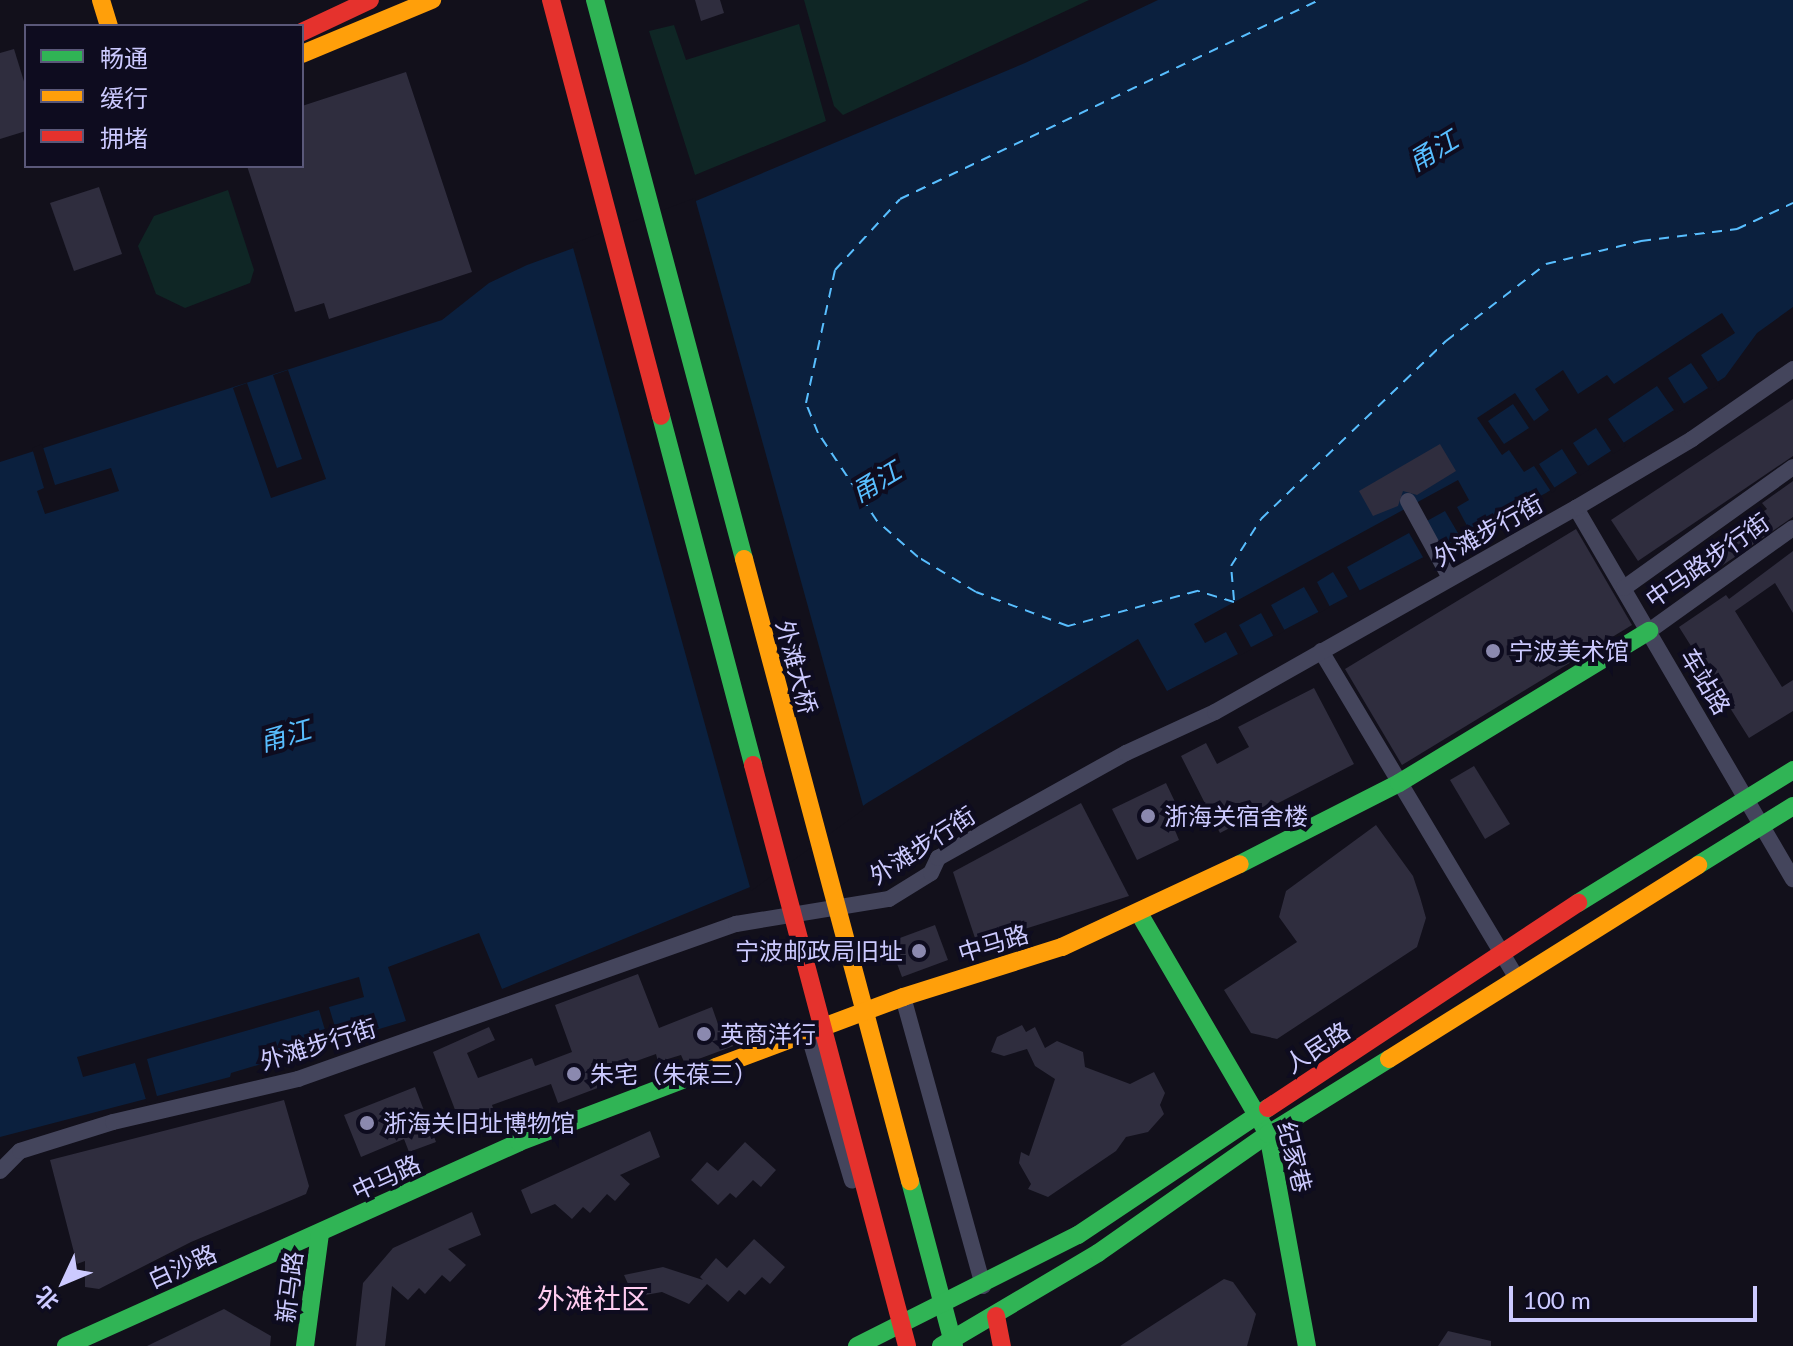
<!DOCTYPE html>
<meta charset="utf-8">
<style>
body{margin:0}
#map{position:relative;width:1793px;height:1346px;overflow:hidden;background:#12101b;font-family:Lato,"Noto Sans SC",sans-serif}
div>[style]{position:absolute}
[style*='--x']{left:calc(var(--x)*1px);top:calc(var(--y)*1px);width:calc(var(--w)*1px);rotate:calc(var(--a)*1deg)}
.green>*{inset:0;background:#0f2625}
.water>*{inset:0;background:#0b203e}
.pier>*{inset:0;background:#12101b}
.ferry>*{height:2px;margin-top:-1px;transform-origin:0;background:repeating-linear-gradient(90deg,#58beff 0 10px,transparent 0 18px)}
.building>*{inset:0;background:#2f2d3e}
.street>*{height:16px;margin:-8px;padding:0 8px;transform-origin:8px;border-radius:8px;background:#44455c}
.fast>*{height:18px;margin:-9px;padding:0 9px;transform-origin:9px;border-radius:9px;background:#30b455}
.slow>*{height:18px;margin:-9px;padding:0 9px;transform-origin:9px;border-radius:9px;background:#ff9f0a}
.jam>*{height:18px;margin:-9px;padding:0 9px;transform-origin:9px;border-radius:9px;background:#e5322d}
.dots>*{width:22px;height:22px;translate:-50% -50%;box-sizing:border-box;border:4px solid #0e0c1f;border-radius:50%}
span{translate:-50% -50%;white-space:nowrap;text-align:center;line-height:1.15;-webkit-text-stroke:8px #0e0c1f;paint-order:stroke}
.street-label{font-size:24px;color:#cccaff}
.poi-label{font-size:24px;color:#cccaff}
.left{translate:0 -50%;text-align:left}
.right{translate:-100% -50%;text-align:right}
.water-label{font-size:26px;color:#58beff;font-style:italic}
.quarter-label{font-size:28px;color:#ffccf0}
.legend{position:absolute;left:24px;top:24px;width:280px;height:144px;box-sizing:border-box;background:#0e0c1f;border:2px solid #5a5879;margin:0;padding:10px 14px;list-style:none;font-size:24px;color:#cccaff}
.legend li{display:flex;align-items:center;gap:16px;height:40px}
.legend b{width:40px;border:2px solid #5a5879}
.north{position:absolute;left:24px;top:1242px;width:80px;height:80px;-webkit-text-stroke:6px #0e0c1f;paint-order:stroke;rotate:226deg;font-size:22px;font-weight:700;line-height:32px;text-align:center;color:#cccaff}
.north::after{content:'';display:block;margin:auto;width:28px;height:36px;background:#cccaff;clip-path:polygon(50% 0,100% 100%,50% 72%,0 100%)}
.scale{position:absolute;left:1509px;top:1286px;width:248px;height:36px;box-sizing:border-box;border:4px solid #cccaff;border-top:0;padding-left:10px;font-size:24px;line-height:28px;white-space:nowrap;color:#cccaff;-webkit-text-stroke:6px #0e0c1f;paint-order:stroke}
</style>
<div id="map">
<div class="green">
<div style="clip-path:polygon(804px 0,1089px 0,843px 115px,834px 106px)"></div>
<div style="clip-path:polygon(799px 24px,826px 121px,695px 175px,649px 31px,674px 25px,686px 60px)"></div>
<div style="clip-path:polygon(228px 190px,254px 270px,250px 283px,185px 308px,156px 294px,138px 246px,154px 216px)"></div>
</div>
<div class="water">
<div style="clip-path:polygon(1158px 0,1793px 0,1793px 307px,1757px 333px,1725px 377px,1546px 493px,1167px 691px,1138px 639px,867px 803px,755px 885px,502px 989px,479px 933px,388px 967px,406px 1021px,231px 1073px,230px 1077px,0 1137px,0 462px,442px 320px,489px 283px,527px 265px,648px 221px,1025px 63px)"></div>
</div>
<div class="pier">
<div style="clip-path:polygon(695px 198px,864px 809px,751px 891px,572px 244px)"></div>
<div style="clip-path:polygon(evenodd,1722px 313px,1735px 333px,1701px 355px,1720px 385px,1710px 391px,1691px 363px,1668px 378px,1686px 407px,1676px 413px,1657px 386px,1608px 419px,1626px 446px,1613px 454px,1596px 428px,1573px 443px,1590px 469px,1579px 476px,1562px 449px,1539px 464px,1556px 490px,1552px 493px,1534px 466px,1524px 472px,1509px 450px,1502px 455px,1477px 418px,1515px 393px,1534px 421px,1549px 410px,1535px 389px,1563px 370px,1578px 394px,1607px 375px,1614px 384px,1722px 313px,1513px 404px,1529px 428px,1504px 444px,1488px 421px,1513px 404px)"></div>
<div style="clip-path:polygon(288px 370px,326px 479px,271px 498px,233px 388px,247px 383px,277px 468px,302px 459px,273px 375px)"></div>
<div style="clip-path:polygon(42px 444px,55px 485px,111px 468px,119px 491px,45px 514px,37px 491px,44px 488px,32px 448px)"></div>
<div style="clip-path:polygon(1458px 480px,1469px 500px,1457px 507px,1472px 535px,1462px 540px,1445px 511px,1425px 522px,1441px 551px,1424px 559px,1409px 533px,1347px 567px,1360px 591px,1348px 597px,1333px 572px,1317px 582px,1330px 607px,1319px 613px,1304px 587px,1271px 605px,1285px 631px,1274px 637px,1261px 613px,1239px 625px,1252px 649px,1239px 656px,1226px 632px,1205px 643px,1194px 624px)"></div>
<div style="clip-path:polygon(359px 977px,364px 997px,329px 1007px,341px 1047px,331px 1050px,319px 1010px,147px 1059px,158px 1100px,147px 1103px,135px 1063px,83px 1077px,77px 1057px)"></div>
</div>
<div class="ferry">
<div style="--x:1234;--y:600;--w:34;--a:-95"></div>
<div style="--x:1231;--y:566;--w:56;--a:-57.4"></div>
<div style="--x:1261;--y:519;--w:257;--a:-43.9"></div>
<div style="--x:1446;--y:341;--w:126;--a:-37.6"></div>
<div style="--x:1546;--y:264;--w:98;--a:-13.6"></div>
<div style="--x:1641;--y:241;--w:97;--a:-7.1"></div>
<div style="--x:1737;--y:229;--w:62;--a:-24.9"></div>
<div style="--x:1234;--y:602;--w:39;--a:-163"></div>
<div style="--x:1197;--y:591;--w:134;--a:164.8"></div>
<div style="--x:1068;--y:626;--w:98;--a:-159.7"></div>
<div style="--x:976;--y:592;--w:68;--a:-148.9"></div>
<div style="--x:918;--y:557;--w:55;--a:-138.7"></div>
<div style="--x:877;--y:521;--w:106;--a:-123.8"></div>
<div style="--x:818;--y:433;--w:32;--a:-112"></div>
<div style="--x:806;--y:403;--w:136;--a:-77.7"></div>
<div style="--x:835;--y:270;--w:96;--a:-47.5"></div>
<div style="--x:900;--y:199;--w:465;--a:-25.4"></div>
</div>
<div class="building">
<div style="clip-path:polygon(695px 0,720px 0,724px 13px,701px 21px)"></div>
<div style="clip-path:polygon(14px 49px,26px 88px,26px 131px,0 139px,0 53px)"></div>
<div style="clip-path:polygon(406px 72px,472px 272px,329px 319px,324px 303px,295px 312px,247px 166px,302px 166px,302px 106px)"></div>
<div style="clip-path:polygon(99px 187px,122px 254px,74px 271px,50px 203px)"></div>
<div style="clip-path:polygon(1793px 399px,1793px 456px,1638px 561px,1611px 520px)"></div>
<div style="clip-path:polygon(1440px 444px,1456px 471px,1417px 495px,1403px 491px,1398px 506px,1373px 516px,1359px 491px)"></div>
<div style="clip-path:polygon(1793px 481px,1793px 517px,1704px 578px,1691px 560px,1767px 509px,1762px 503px)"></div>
<div style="clip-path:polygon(1576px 529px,1632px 625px,1402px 765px,1345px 669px)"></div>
<div style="clip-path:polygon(1793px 551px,1793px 613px,1775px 583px,1735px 611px,1782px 687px,1793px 680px,1793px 711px,1749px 738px,1679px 627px,1726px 595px,1729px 599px)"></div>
<div style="clip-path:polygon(1314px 688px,1354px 764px,1220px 833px,1181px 756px,1206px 743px,1217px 764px,1249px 747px,1238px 727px)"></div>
<div style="clip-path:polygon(1474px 766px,1510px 824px,1485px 839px,1450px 780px)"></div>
<div style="clip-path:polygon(1166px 783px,1185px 823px,1174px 828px,1179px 840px,1137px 860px,1112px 809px)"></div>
<div style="clip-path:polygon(1081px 803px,1129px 896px,977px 944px,953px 872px)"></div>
<div style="clip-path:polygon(1376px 825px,1413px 876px,1420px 897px,1426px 918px,1417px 947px,1277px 1039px,1251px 1033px,1224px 990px,1297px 942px,1279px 917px,1286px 891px)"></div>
<div style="clip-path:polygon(935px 925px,948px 960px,902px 977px,889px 942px)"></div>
<div style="clip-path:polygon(638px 974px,659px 1028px,712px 1007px,718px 1024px,730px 1020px,739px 1044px,685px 1064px,681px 1055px,658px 1062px,656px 1054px,628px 1064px,632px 1075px,558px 1103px,551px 1084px,492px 1105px,498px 1123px,465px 1136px,433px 1052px,489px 1027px,495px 1040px,467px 1053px,478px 1078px,532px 1058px,535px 1066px,572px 1052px,555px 1005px)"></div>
<div style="clip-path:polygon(1022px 1025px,1026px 1032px,1035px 1027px,1045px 1048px,1057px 1041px,1083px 1052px,1085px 1067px,1130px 1084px,1154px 1072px,1165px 1093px,1160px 1105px,1164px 1114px,1148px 1132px,1126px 1137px,1116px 1151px,1048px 1197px,1028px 1189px,1031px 1184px,1019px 1163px,1021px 1152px,1029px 1156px,1055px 1079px,1035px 1066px,1027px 1049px,1004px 1056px,991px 1052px,997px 1037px)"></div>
<div style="clip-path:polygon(415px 1087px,436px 1142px,409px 1152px,404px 1139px,361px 1157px,344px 1115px)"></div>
<div style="clip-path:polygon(284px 1100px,309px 1186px,306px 1194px,191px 1242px,99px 1289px,85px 1287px,85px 1261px,77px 1264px,50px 1160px)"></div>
<div style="clip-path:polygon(650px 1131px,660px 1157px,620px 1175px,630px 1184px,615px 1201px,607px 1194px,590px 1213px,583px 1207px,572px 1219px,555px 1204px,531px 1214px,521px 1190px)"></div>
<div style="clip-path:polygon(745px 1142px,776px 1170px,761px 1187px,753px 1180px,736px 1198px,730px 1193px,718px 1205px,691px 1180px,707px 1162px,718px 1171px)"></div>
<div style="clip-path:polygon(472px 1212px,481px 1235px,448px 1249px,466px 1265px,450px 1282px,442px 1275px,425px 1294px,419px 1288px,408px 1300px,392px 1286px,385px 1346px,356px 1346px,363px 1283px,393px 1248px)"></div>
<div style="clip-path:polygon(754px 1239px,785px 1267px,770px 1284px,762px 1277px,745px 1295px,739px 1290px,728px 1302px,707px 1284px,689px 1304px,662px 1292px,634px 1297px,624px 1275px,663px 1267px,703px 1280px,700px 1277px,716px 1258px,727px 1268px)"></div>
<div style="clip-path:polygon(1224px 1279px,1233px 1282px,1256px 1314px,1247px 1346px,1120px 1346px)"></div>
<div style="clip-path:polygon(224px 1309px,271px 1336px,270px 1346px,147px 1346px)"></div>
<div style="clip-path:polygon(1448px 1331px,1491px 1341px,1491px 1346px,1438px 1346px)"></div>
</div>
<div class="street">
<div style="--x:1408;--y:501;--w:88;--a:61.4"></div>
<div style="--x:1576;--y:508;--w:430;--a:59.7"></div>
<div style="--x:1624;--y:588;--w:208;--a:-35.6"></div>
<div style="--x:1649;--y:631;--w:177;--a:-35.6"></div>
<div style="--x:1321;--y:651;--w:381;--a:59.1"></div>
<div style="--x:903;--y:997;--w:300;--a:74.5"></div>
<div style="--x:808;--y:1033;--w:154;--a:73.4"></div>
<div style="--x:0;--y:1171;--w:28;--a:-45"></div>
<div style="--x:20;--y:1151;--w:97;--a:-17.3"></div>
<div style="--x:113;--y:1122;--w:190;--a:-13.1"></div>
<div style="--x:298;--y:1079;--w:465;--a:-19.5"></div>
<div style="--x:736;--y:924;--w:155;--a:-9.3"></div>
<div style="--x:889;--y:899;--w:49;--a:-31.8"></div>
<div style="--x:931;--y:873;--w:17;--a:-65"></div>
<div style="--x:938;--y:858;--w:215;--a:-29.2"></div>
<div style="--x:1126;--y:753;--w:98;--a:-24.7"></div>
<div style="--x:1215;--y:712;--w:415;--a:-29.5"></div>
<div style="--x:1576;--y:508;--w:135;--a:-30.7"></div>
<div style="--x:1692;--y:439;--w:123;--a:-34.7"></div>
</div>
<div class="fast">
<div style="--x:595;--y:0;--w:579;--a:75.07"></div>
<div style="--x:661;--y:416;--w:361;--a:75.2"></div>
<div style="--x:1240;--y:864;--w:178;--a:-27"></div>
<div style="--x:1399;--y:783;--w:293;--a:-31.3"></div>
<div style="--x:1698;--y:865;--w:112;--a:-31.8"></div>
<div style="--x:1578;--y:903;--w:253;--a:-31.7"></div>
<div style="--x:1140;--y:915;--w:254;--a:59.7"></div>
<div style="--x:1268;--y:1134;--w:216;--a:79.6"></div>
<div style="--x:910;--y:1181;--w:171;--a:75.1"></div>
<div style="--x:66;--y:1346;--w:497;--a:-24.2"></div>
<div style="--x:519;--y:1142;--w:211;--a:-20.8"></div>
<div style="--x:305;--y:1346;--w:113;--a:-82.4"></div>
<div style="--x:857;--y:1346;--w:247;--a:-26.7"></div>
<div style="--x:1078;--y:1235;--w:229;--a:-33.8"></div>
<div style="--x:941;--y:1346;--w:182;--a:-30.6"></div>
<div style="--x:1098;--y:1253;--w:208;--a:-35"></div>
<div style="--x:1268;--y:1134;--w:142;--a:-31.8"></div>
</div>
<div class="slow">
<div style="--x:101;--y:0;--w:27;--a:73"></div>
<div style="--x:302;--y:54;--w:141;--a:-22.6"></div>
<div style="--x:744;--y:559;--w:644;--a:75.06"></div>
<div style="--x:1389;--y:1059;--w:365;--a:-32.1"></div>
<div style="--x:716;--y:1067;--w:200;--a:-20.5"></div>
<div style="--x:903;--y:997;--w:167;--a:-17.5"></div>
<div style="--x:1062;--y:947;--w:196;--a:-25"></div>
</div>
<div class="jam">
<div style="--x:551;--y:0;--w:430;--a:75.2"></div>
<div style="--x:302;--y:32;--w:75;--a:-25.2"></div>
<div style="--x:753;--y:765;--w:601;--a:75.15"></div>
<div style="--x:1268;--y:1108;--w:372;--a:-33.5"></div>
<div style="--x:996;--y:1316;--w:31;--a:79"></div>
</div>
<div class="dots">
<div style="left:1493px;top:651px;background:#8b89af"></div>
<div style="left:1148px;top:816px;background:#8b89af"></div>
<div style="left:919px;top:951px;background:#8b89af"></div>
<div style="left:704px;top:1034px;background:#8b89af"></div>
<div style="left:574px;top:1074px;background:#8b89af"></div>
<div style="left:367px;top:1123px;background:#8b89af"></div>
</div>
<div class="street-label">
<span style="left:1488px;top:530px;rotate:-29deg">外滩步行街</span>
<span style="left:1707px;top:560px;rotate:-35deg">中马路步行街</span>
<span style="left:797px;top:667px;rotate:75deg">外滩大桥</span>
<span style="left:1706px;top:681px;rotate:59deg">车站路</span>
<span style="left:922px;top:845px;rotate:-33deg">外滩步行街</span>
<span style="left:993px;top:943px;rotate:-17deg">中马路</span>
<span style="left:318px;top:1044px;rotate:-17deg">外滩步行街</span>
<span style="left:1317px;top:1047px;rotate:-33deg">人民路</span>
<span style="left:1295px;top:1157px;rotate:76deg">纪家巷</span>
<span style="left:386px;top:1177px;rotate:-25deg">中马路</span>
<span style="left:182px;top:1266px;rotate:-24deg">白沙路</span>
<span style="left:289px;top:1287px;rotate:-83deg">新马路</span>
</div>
<div class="poi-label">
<span class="left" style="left:1509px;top:651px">宁波美术馆</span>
<span class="left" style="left:1164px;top:816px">浙海关宿舍楼</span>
<span class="right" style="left:903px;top:951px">宁波邮政局旧址</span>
<span class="left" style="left:720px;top:1034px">英商洋行</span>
<span class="left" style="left:590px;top:1074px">朱宅（朱葆三）</span>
<span class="left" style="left:383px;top:1123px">浙海关旧址博物馆</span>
</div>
<div class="water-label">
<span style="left:1433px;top:151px;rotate:-31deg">甬江</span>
<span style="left:876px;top:482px;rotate:-31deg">甬江</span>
<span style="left:285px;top:736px;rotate:-16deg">甬江</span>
</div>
<div class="quarter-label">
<span style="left:593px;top:1298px">外滩社区</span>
</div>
<ul class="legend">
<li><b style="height:10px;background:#30b455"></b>畅通</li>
<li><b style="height:10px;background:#ff9f0a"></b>缓行</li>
<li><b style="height:10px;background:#e5322d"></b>拥堵</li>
</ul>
<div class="north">北</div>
<div class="scale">100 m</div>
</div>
